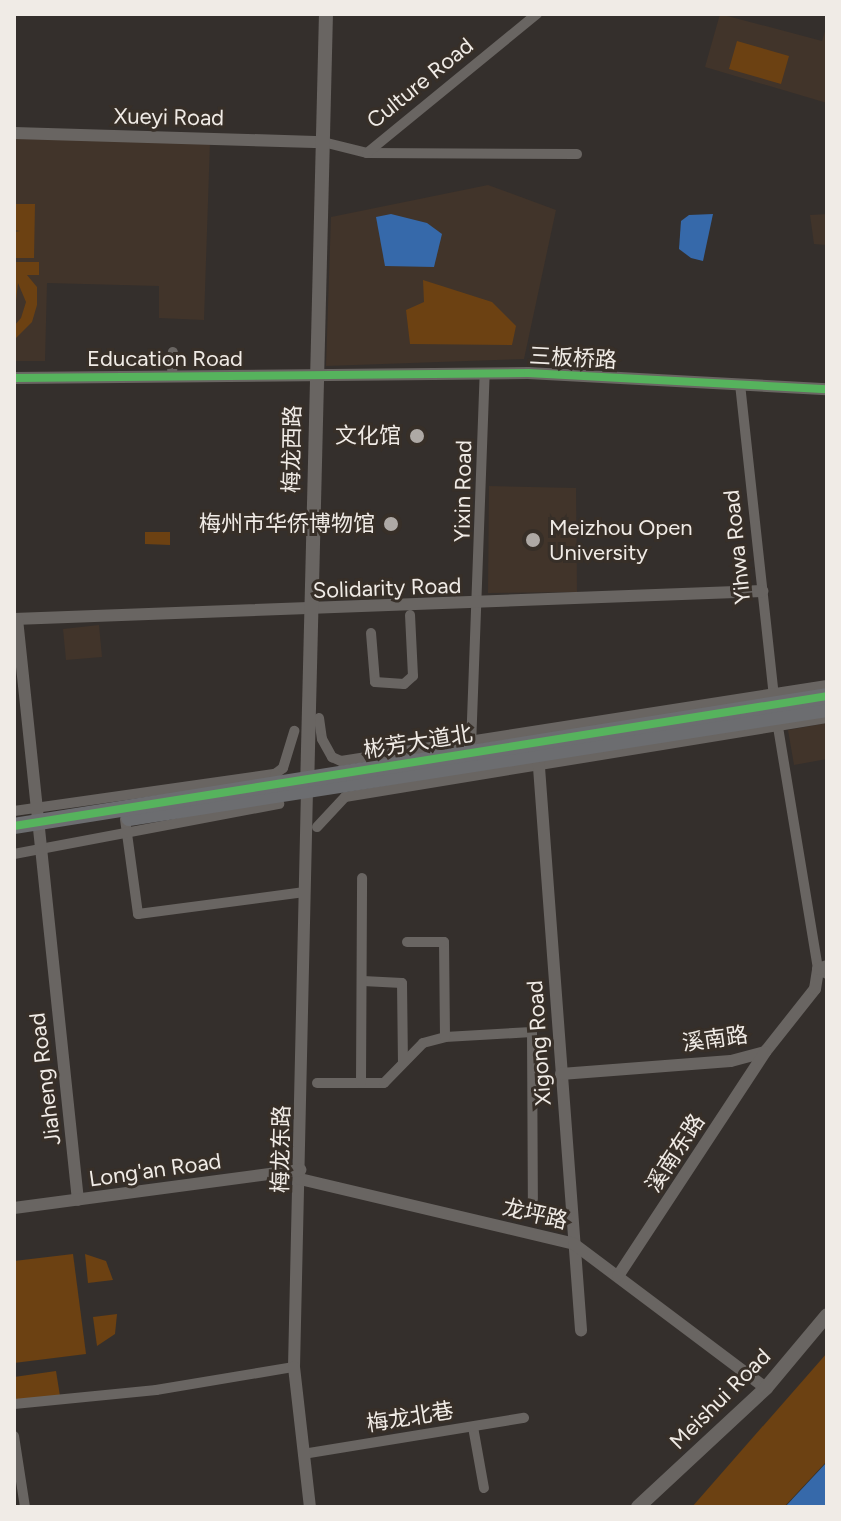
<!DOCTYPE html>
<meta charset="utf-8">
<style>
body{margin:0}
#map{position:relative;width:841px;height:1521px;overflow:hidden;background:#342f2c;font-family:Figtree,"Noto Sans SC",sans-serif}
div>[style]{position:absolute}
[style*='--x']{left:calc(var(--x)*1px);top:calc(var(--y)*1px);width:calc(var(--w)*1px);rotate:calc(var(--a)*1deg)}
.built>*{inset:0;background:#41342a}
.green>*{inset:0;background:#6c4112}
.water>*{inset:0;background:#3669aa}
.minor>*{height:10px;margin:-5px;padding:0 5px;transform-origin:5px;border-radius:5px;background:#696562}
.tertiary>*{height:12px;margin:-6px;padding:0 6px;transform-origin:6px;border-radius:6px;background:#696562}
.secondary>*{height:14px;margin:-7px;padding:0 7px;transform-origin:7px;border-radius:7px;background:#696562}
.primary>*{height:16px;margin:-8px;padding:0 8px;transform-origin:8px;border-radius:8px;background:#6c6d70}
.cycleway>*{height:8px;margin:-4px;padding:0 4px;transform-origin:4px;border-radius:4px;background:#56b35d}
.dots>*{width:22px;height:22px;translate:-50% -50%;box-sizing:border-box;border:4px solid #372f28;border-radius:50%}
span{translate:-50% -50%;white-space:nowrap;text-align:center;line-height:1.15;-webkit-text-stroke:6px #372f28;paint-order:stroke}
.street-label{font-size:22px;color:#f0ebe6}
.poi-label{font-size:22px;color:#f0ebe6}
.right{translate:-100% -50%;text-align:right}
.left{translate:0 -50%;text-align:left}
.frame{position:absolute;inset:0;border:16px solid #f0ebe6;pointer-events:none}
</style>
<div id="map">
<div class="built">
<div style="clip-path:polygon(720px 14px,822px 41px,827px 25px,827px 103px,705px 67px)"></div>
<div style="clip-path:polygon(14px 138px,210px 142px,204px 320px,159px 318px,159px 286px,47px 283px,45px 361px,14px 361px)"></div>
<div style="clip-path:polygon(488px 185px,556px 210px,524px 359px,326px 366px,331px 217px)"></div>
<div style="clip-path:polygon(827px 214px,827px 245px,814px 244px,810px 215px)"></div>
<div style="clip-path:polygon(489px 486px,576px 488px,577px 592px,488px 593px)"></div>
<div style="clip-path:polygon(99px 625px,102px 657px,66px 660px,63px 629px)"></div>
<div style="clip-path:polygon(827px 723px,827px 759px,794px 765px,788px 730px)"></div>
</div>
<div class="green">
<div style="clip-path:polygon(737px 41px,789px 56px,781px 84px,729px 69px)"></div>
<div style="clip-path:polygon(14px 204px,35px 204px,34px 258px,14px 258px,14px 232px,20px 231px,14px 230px)"></div>
<div style="clip-path:polygon(14px 262px,39px 262px,39px 275px,27px 275px,37px 287px,37px 305px,32px 322px,14px 340px,14px 326px,21px 318px,26px 302px,18px 283px,14px 319px)"></div>
<div style="clip-path:polygon(423px 280px,492px 302px,516px 326px,512px 345px,410px 344px,406px 310px,424px 302px)"></div>
<div style="clip-path:polygon(145px 532px,170px 532px,170px 545px,145px 544px)"></div>
<div style="clip-path:polygon(73px 1254px,86px 1354px,14px 1363px,14px 1261px)"></div>
<div style="clip-path:polygon(85px 1254px,106px 1261px,113px 1280px,88px 1283px)"></div>
<div style="clip-path:polygon(117px 1314px,115px 1334px,97px 1346px,93px 1317px)"></div>
<div style="clip-path:polygon(827px 1353px,827px 1461px,784px 1507px,692px 1507px)"></div>
<div style="clip-path:polygon(56px 1371px,60px 1396px,14px 1403px,14px 1377px)"></div>
</div>
<div class="water">
<div style="clip-path:polygon(391px 214px,427px 223px,442px 234px,434px 267px,385px 266px,376px 217px)"></div>
<div style="clip-path:polygon(713px 214px,703px 261px,691px 258px,679px 249px,681px 221px,689px 215px)"></div>
<div style="clip-path:polygon(827px 1462px,827px 1507px,785px 1507px)"></div>
</div>
<div class="minor">
<div style="--x:323;--y:142;--w:45;--a:14"></div>
<div style="--x:367;--y:153;--w:210;--a:0.3"></div>
<div style="--x:367;--y:153;--w:220;--a:-39.3"></div>
<div style="--x:172;--y:377;--w:25;--a:-88"></div>
<div style="--x:740;--y:384;--w:314;--a:83.8"></div>
<div style="--x:371;--y:633;--w:49;--a:85.3"></div>
<div style="--x:375;--y:682;--w:29;--a:4"></div>
<div style="--x:404;--y:684;--w:12;--a:-42"></div>
<div style="--x:413;--y:676;--w:61;--a:-92.8"></div>
<div style="--x:319;--y:718;--w:21;--a:82"></div>
<div style="--x:322;--y:739;--w:21;--a:61"></div>
<div style="--x:332;--y:757;--w:10;--a:24"></div>
<div style="--x:341;--y:761;--w:492;--a:-8.9"></div>
<div style="--x:777;--y:721;--w:251;--a:80.6"></div>
<div style="--x:818;--y:969;--w:10;--a:29"></div>
<div style="--x:471;--y:747;--w:373;--a:-87.9"></div>
<div style="--x:14;--y:811;--w:264;--a:-8.1"></div>
<div style="--x:275;--y:774;--w:10;--a:-37"></div>
<div style="--x:283;--y:768;--w:39;--a:-73"></div>
<div style="--x:125;--y:819;--w:96;--a:82.2"></div>
<div style="--x:138;--y:914;--w:168;--a:-7.5"></div>
<div style="--x:317;--y:827;--w:41;--a:-47"></div>
<div style="--x:345;--y:797;--w:488;--a:-9.3"></div>
<div style="--x:14;--y:854;--w:270;--a:-10.7"></div>
<div style="--x:363;--y:981;--w:39;--a:3"></div>
<div style="--x:402;--y:983;--w:79;--a:89.3"></div>
<div style="--x:445;--y:1037;--w:87;--a:-3.3"></div>
<div style="--x:532;--y:1032;--w:167;--a:89.7"></div>
<div style="--x:317;--y:1083;--w:67;--a:0"></div>
<div style="--x:384;--y:1083;--w:56;--a:-45.7"></div>
<div style="--x:423;--y:1043;--w:23;--a:-15"></div>
<div style="--x:445;--y:1037;--w:95;--a:-90.6"></div>
<div style="--x:444;--y:942;--w:37;--a:180"></div>
<div style="--x:361;--y:1083;--w:205;--a:-89.7"></div>
<div style="--x:14;--y:1404;--w:143;--a:-5.6"></div>
<div style="--x:156;--y:1390;--w:140;--a:-9.5"></div>
<div style="--x:473;--y:1427;--w:62;--a:79.8"></div>
<div style="--x:14;--y:1436;--w:72;--a:81.2"></div>
<div style="--x:303;--y:1454;--w:224;--a:-9.3"></div>
</div>
<div class="tertiary">
<div style="--x:14;--y:133;--w:309;--a:1.7"></div>
<div style="--x:14;--y:378;--w:514;--a:-0.56"></div>
<div style="--x:528;--y:373;--w:299;--a:3.1"></div>
<div style="--x:14;--y:619;--w:749;--a:-2.14"></div>
<div style="--x:17;--y:619;--w:584;--a:84.01"></div>
<div style="--x:538;--y:754;--w:578;--a:85.73"></div>
<div style="--x:307;--y:790;--w:577;--a:91.29"></div>
<div style="--x:294;--y:1367;--w:141;--a:83.5"></div>
<div style="--x:561;--y:1074;--w:170;--a:-4.4"></div>
<div style="--x:731;--y:1061;--w:35;--a:-15"></div>
<div style="--x:765;--y:1052;--w:80;--a:-51.6"></div>
<div style="--x:815;--y:989;--w:20;--a:-81"></div>
<div style="--x:818;--y:969;--w:9;--a:-18"></div>
<div style="--x:300;--y:1179;--w:282;--a:13.3"></div>
<div style="--x:574;--y:1244;--w:240;--a:36.9"></div>
<div style="--x:14;--y:1208;--w:289;--a:-7.6"></div>
<div style="--x:618;--y:1276;--w:268;--a:-56.7"></div>
</div>
<div class="secondary">
<div style="--x:307;--y:790;--w:776;--a:-88.6"></div>
<div style="--x:638;--y:1507;--w:175;--a:-42.9"></div>
<div style="--x:766;--y:1388;--w:95;--a:-50.1"></div>
</div>
<div class="primary">
<div style="--x:129;--y:818;--w:706;--a:-8.88"></div>
<div style="--x:14;--y:826;--w:823;--a:-9.08"></div>
</div>
<div class="cycleway">
<div style="--x:14;--y:378;--w:514;--a:-0.56"></div>
<div style="--x:528;--y:373;--w:299;--a:3.1"></div>
<div style="--x:14;--y:826;--w:823;--a:-9.08"></div>
</div>
<div class="dots">
<div style="left:417px;top:436px;background:#aea9a5"></div>
<div style="left:391px;top:524px;background:#aea9a5"></div>
<div style="left:533px;top:540px;background:#aea9a5"></div>
</div>
<div class="street-label">
<span style="left:420px;top:83px;rotate:-39deg">Culture Road</span>
<span style="left:169px;top:117px;rotate:1deg">Xueyi Road</span>
<span style="left:573px;top:358px;rotate:3deg">三板桥路</span>
<span style="left:165px;top:359px">Education Road</span>
<span style="left:292px;top:449px;rotate:-89deg">梅龙西路</span>
<span style="left:463px;top:491px;rotate:-89deg">Yixin Road</span>
<span style="left:737px;top:547px;rotate:-96deg">Yihwa Road</span>
<span style="left:387px;top:588px;rotate:-2deg">Solidarity Road</span>
<span style="left:418px;top:742px;rotate:-9deg">彬芳大道北</span>
<span style="left:715px;top:1039px;rotate:-8deg">溪南路</span>
<span style="left:539px;top:1043px;rotate:-94deg">Xigong Road</span>
<span style="left:45px;top:1079px;rotate:-97deg">Jiaheng Road</span>
<span style="left:281px;top:1149px;rotate:-89deg">梅龙东路</span>
<span style="left:675px;top:1153px;rotate:-57deg">溪南东路</span>
<span style="left:155px;top:1170px;rotate:-8deg">Long'an Road</span>
<span style="left:535px;top:1214px;rotate:13deg">龙坪路</span>
<span style="left:720px;top:1399px;rotate:-45deg">Meishui Road</span>
<span style="left:410px;top:1417px;rotate:-9deg">梅龙北巷</span>
</div>
<div class="poi-label">
<span class="right" style="left:401px;top:436px">文化馆</span>
<span class="right" style="left:375px;top:524px">梅州市华侨博物馆</span>
<span class="left" style="left:549px;top:540px">Meizhou Open<br>University</span>
</div>
<div class="frame"></div>
</div>
